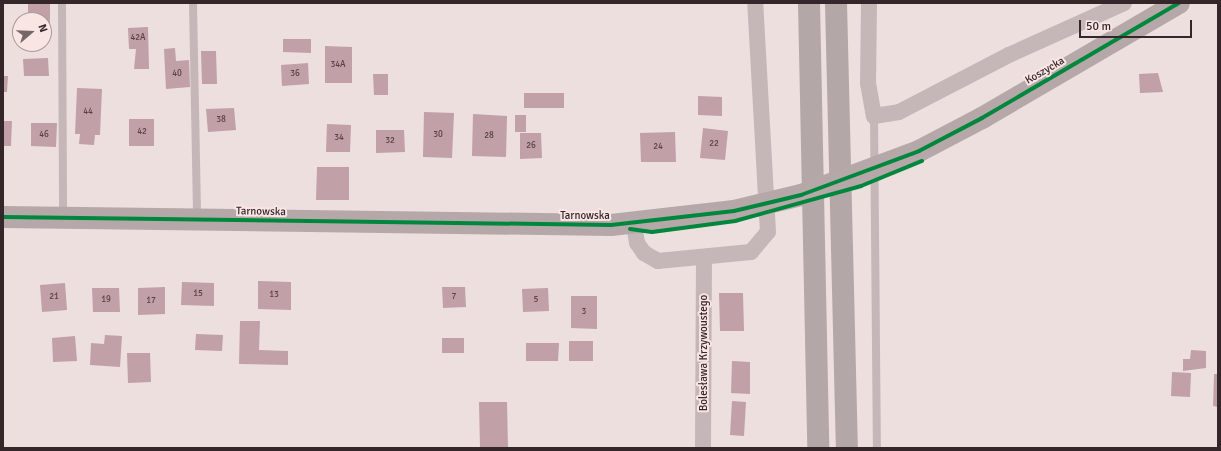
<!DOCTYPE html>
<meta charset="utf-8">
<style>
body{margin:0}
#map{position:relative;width:1221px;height:451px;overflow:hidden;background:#ecdfde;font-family:Signika,sans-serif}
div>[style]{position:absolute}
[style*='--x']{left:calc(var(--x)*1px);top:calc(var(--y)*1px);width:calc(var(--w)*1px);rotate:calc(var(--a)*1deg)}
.building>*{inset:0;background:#c1a0a7}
.lane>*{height:8px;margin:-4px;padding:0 4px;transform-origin:4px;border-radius:4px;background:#c5b7b8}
.street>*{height:16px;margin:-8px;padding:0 8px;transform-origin:8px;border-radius:8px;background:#c5b7b8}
.secondary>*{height:22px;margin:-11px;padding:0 11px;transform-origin:11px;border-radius:11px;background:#b6a8a9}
.primary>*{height:22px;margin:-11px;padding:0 11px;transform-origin:11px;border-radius:11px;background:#b3a7a7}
.secondary-bridge>*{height:22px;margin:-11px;padding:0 11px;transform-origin:11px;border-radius:11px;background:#b6a8a9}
.cycleway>*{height:4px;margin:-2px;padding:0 2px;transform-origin:2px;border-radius:2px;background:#00873e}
span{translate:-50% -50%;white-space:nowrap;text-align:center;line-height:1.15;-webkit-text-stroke:4px #fae5e5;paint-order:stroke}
.number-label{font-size:9px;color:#584448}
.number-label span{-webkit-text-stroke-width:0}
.street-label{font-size:11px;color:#352629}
.frame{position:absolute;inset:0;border:4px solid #352629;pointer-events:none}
.north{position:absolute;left:12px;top:12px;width:40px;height:40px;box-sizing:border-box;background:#fae5e5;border:1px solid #ab999a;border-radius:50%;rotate:71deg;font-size:11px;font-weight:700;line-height:16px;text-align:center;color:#352629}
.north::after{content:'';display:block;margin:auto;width:14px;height:18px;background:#756768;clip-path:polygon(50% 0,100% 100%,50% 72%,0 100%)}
.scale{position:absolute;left:1079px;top:20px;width:113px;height:18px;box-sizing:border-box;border:2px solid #352629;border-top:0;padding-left:5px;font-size:12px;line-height:14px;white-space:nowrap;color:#352629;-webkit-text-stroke:3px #fae5e5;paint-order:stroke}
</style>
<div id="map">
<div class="building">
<div style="clip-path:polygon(28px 3px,50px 3px,50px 33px,44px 33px,44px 20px,28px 20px)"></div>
<div style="clip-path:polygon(148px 27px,149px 69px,134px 69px,136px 49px,129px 49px,128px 28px)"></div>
<div style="clip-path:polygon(283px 39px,311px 39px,311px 53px,283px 52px)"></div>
<div style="clip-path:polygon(325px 46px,352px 47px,352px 83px,325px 83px)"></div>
<div style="clip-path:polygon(175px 48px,176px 61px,189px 60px,190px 87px,166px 89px,164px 49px)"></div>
<div style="clip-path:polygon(201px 51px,216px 51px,217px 84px,202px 84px)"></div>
<div style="clip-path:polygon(48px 58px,49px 76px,24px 76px,23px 59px)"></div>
<div style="clip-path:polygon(308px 63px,309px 84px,282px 86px,281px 65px)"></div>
<div style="clip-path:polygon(1158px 73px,1163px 92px,1140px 93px,1139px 74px)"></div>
<div style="clip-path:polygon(373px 74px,388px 74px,388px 95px,374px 95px)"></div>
<div style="clip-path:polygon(3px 76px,8px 76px,7px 92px,3px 92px)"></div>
<div style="clip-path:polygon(77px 88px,102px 89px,100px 135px,95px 135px,94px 145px,79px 144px,80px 134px,75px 134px)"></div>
<div style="clip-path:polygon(524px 93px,564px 93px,564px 108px,524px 108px)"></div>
<div style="clip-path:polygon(698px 96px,722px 97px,722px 116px,698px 115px)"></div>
<div style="clip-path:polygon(234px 108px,236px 130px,208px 132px,206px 109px)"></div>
<div style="clip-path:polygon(424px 112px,454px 113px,452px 158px,423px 157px)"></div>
<div style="clip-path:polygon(473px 114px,507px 116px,506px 157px,472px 156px)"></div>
<div style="clip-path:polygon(515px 115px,526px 115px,526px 132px,515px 132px)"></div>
<div style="clip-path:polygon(129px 119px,154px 119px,154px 146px,129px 146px)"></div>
<div style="clip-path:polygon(3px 121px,12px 121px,11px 146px,3px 146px)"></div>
<div style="clip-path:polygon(31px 123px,57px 123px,56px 147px,31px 146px)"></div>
<div style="clip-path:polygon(327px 124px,351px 125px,350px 152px,326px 152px)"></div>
<div style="clip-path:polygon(703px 128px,728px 131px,725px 160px,700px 158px)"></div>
<div style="clip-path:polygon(376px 130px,404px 130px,405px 152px,376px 153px)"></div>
<div style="clip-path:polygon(675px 132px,676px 162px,641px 162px,640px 133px)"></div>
<div style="clip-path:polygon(520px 133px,541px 133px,542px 158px,520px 159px)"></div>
<div style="clip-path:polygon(317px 167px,349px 167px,349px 200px,316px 200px)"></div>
<div style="clip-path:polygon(258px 281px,291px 282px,291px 310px,258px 309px)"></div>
<div style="clip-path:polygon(182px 282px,214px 283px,214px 306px,181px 305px)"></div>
<div style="clip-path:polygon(65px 283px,67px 310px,42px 312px,40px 285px)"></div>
<div style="clip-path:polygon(165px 287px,165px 314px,138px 315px,138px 288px)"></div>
<div style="clip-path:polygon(442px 287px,465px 287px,466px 307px,443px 308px)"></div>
<div style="clip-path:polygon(92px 288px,119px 288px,120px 312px,93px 312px)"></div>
<div style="clip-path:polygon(548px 288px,549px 311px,523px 312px,522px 289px)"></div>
<div style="clip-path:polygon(719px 293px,743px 293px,744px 331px,720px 331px)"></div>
<div style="clip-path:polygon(571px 296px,597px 296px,597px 329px,571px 328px)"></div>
<div style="clip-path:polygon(240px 321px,260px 321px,259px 350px,288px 351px,288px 365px,239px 364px)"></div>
<div style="clip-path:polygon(196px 334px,223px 335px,222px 351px,195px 350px)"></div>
<div style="clip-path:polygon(105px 335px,122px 336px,120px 367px,90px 365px,91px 343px,104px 344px)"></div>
<div style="clip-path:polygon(75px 336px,77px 361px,53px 362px,52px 338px)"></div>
<div style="clip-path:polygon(442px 338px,464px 338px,464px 353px,442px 353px)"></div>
<div style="clip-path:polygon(569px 341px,593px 341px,593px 361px,569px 361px)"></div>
<div style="clip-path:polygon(526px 343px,559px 343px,558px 361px,526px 361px)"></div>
<div style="clip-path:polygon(1191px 350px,1206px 351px,1206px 368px,1183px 371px,1183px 359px,1190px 359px)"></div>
<div style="clip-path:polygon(127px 353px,150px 353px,151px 382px,128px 383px)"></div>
<div style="clip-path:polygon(732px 361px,750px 362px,750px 394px,731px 393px)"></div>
<div style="clip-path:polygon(1172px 372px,1191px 373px,1190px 397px,1171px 396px)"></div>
<div style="clip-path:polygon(1214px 374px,1218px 374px,1218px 407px,1213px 406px)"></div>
<div style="clip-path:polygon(732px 401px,746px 402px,744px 436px,730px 435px)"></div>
<div style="clip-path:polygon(479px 402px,507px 402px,508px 448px,480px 448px)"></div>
</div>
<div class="lane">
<div style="--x:62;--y:3;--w:214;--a:89.7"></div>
<div style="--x:193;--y:3;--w:216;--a:88.9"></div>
<div style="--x:874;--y:116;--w:332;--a:89.5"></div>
</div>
<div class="street">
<div style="--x:869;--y:3;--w:80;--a:90.7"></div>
<div style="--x:868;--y:83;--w:34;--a:80"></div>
<div style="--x:874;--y:116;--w:25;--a:-9"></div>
<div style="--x:899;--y:112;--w:124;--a:-27.4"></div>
<div style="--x:1009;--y:55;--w:126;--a:-24.3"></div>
<div style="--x:634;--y:224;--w:19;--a:81"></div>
<div style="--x:637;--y:243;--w:12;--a:55"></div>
<div style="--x:644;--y:253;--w:16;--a:30"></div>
<div style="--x:658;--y:261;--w:93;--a:-5.5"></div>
<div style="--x:751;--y:252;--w:26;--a:-50"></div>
<div style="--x:768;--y:232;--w:229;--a:-93.2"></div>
<div style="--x:703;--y:448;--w:190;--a:-89.7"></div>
</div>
<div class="secondary">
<div style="--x:919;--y:151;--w:71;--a:-27.6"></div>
<div style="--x:982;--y:118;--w:228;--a:-30.3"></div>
<div style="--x:3;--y:217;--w:608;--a:0.75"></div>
<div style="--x:611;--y:225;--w:124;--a:-6.5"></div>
</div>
<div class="primary">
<div style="--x:809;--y:3;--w:445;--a:88.8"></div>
<div style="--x:836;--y:3;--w:445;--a:88.6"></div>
</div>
<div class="secondary-bridge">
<div style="--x:734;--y:211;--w:69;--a:-13.4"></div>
<div style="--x:801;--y:195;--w:126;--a:-20.4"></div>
</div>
<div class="cycleway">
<div style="--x:3;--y:217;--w:608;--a:0.75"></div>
<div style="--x:611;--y:225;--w:124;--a:-6.5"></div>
<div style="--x:734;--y:211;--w:69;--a:-13.4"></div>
<div style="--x:801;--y:195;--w:126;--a:-20.4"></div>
<div style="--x:919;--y:151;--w:71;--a:-27.6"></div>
<div style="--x:982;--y:118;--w:228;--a:-30.3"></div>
<div style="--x:630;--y:229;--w:22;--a:8"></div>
<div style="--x:652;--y:232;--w:84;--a:-7.5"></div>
<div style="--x:735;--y:221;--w:131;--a:-15.5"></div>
<div style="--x:861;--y:186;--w:66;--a:-22.3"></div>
</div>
<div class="number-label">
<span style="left:138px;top:38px">42A</span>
<span style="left:338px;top:65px">34A</span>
<span style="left:177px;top:74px">40</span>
<span style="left:295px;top:74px">36</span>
<span style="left:88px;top:112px">44</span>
<span style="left:221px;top:120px">38</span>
<span style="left:142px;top:132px">42</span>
<span style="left:44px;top:135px">46</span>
<span style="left:438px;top:135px">30</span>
<span style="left:489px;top:136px">28</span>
<span style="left:339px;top:138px">34</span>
<span style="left:390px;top:141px">32</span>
<span style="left:714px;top:144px">22</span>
<span style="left:531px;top:146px">26</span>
<span style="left:658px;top:147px">24</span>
<span style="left:198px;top:294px">15</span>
<span style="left:274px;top:295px">13</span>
<span style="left:54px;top:297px">21</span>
<span style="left:454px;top:297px">7</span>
<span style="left:106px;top:300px">19</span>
<span style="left:536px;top:300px">5</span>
<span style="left:151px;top:301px">17</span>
<span style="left:584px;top:312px">3</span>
</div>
<div class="street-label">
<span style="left:1045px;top:71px;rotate:-30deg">Koszycka</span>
<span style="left:261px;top:212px;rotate:1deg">Tarnowska</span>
<span style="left:585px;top:216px">Tarnowska</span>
<span style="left:704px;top:353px;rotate:-90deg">Bolesława Krzywoustego</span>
</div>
<div class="frame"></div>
<div class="north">N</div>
<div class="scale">50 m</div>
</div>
